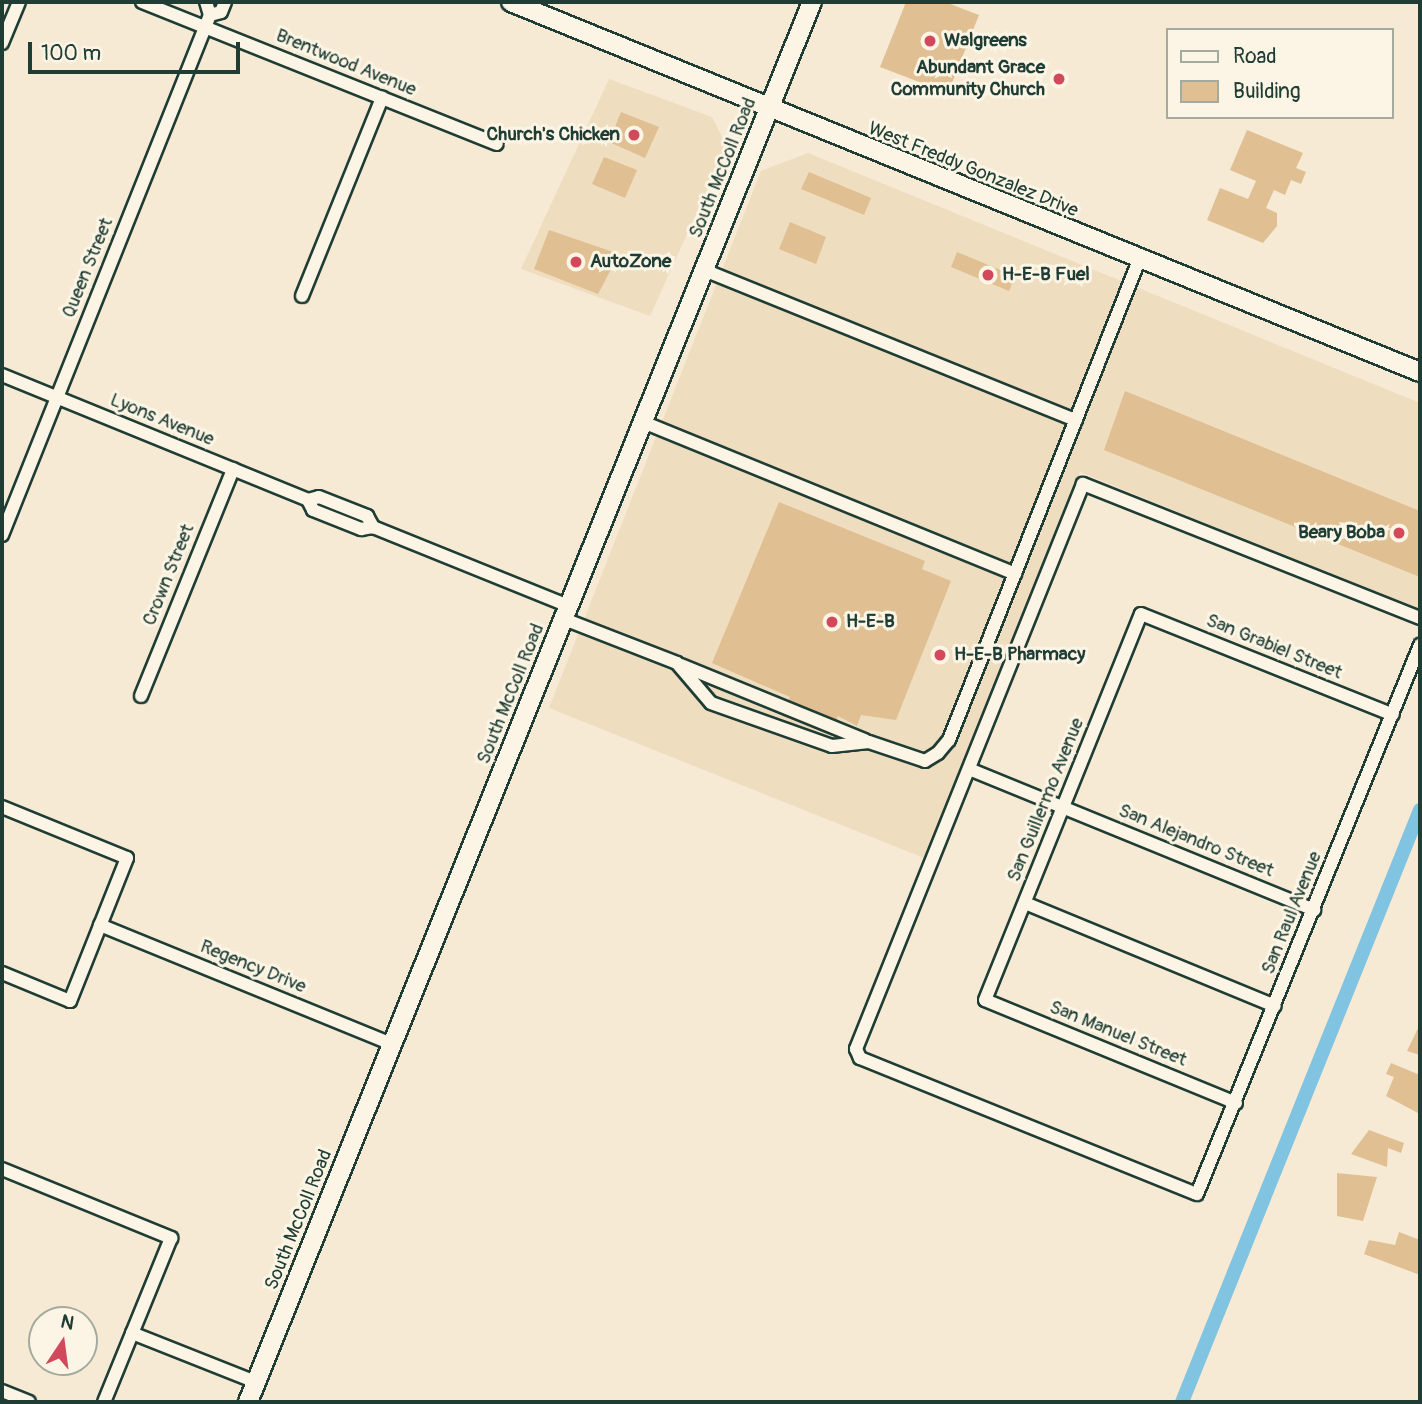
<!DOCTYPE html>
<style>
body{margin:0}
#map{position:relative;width:1422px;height:1404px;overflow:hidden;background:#f6ead4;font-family:Pangolin,sans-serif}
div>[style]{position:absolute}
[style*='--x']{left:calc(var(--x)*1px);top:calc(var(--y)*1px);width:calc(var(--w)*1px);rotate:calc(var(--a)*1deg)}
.built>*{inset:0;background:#efddc0}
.canal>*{height:14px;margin:-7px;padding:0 7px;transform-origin:7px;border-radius:7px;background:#80c4e1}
.building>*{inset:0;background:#e0bf92}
.roads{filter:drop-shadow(2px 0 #1f3d34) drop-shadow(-2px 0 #1f3d34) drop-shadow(0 2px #1f3d34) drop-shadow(0 -2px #1f3d34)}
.street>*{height:12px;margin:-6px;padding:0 6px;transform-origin:6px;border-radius:6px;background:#fcf5e5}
.secondary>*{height:18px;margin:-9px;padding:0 9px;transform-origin:9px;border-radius:9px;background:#fcf5e5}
.dots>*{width:19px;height:19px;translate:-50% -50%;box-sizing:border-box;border:4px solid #fcf5e5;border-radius:50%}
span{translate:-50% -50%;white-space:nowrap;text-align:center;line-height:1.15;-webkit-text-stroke:6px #fcf5e5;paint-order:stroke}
.poi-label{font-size:19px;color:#1f3d34;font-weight:700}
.left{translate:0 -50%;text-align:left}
.right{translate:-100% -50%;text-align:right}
.street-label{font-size:19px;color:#1f3d34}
.frame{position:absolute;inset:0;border:4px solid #1f3d34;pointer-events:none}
.legend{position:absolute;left:1166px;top:28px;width:228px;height:91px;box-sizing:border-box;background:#fcf5e5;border:2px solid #a4ab9e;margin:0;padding:9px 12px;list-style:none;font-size:21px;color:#1f3d34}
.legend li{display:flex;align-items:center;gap:14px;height:35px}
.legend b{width:35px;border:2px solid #a4ab9e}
.north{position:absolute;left:28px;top:1306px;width:70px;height:70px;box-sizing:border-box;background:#fcf5e5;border:2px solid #a4ab9e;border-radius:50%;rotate:13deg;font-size:19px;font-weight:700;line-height:28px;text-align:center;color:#1f3d34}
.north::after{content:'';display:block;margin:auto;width:24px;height:32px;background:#d1495b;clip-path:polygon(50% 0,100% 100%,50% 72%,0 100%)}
.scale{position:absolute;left:28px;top:42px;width:212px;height:32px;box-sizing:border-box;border:4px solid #1f3d34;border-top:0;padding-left:9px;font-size:21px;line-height:24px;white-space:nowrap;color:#1f3d34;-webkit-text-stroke:5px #fcf5e5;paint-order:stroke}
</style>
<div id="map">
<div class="built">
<div style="clip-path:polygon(609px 79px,712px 117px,727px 146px,650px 316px,521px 269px)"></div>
<div style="clip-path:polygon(808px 153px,1420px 403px,1420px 611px,1080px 472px,924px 858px,549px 708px,761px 171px)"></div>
</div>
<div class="canal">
<div style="--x:1182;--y:1402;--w:638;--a:-68.1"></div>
</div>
<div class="building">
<div style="clip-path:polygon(906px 2px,945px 2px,979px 15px,948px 93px,880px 67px)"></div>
<div style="clip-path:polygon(621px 112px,659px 127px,645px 158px,609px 142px)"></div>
<div style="clip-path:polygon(1247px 130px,1303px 153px,1296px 168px,1306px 172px,1301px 184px,1291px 180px,1285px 195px,1274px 190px,1266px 208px,1277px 213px,1277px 226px,1263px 243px,1207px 220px,1220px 188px,1248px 199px,1256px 181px,1230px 170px)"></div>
<div style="clip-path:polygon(604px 157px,637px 170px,625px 198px,592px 184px)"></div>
<div style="clip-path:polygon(809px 172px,871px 198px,864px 215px,801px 189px)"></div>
<div style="clip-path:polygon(790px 222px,826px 237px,816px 264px,779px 249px)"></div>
<div style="clip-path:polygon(549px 230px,619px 254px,598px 294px,534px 269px)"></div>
<div style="clip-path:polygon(957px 252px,1015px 276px,1009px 291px,951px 267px)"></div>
<div style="clip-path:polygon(1125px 391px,1420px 511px,1420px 577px,1104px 450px)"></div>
<div style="clip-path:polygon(779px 502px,925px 561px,922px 569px,951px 581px,896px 720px,861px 715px,857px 726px,838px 716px,831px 733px,782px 716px,790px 697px,712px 663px)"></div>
<div style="clip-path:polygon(1420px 1024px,1420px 1055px,1407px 1051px)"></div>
<div style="clip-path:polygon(1391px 1063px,1420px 1075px,1418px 1113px,1386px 1096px,1394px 1077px,1386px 1074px)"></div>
<div style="clip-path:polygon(1369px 1130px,1404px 1143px,1401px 1153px,1388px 1148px,1387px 1167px,1351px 1154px)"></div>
<div style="clip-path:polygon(1337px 1173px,1377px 1177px,1363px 1221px,1337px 1216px)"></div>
<div style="clip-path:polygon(1399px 1232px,1420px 1240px,1420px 1275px,1364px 1254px,1369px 1240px,1395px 1245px)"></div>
</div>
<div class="roads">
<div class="street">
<div style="--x:142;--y:2;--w:382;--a:21.8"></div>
<div style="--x:210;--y:15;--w:11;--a:-15"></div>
<div style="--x:221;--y:12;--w:11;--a:-68"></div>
<div style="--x:2;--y:43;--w:44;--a:-67.5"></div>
<div style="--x:704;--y:270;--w:401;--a:22"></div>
<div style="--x:302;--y:296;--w:214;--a:-68"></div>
<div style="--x:2;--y:375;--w:331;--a:22.2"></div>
<div style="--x:308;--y:500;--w:11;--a:-15"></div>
<div style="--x:319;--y:497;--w:52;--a:21.6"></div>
<div style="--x:367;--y:516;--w:13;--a:61"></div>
<div style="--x:643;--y:422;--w:402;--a:22.2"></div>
<div style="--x:308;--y:500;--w:11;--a:63"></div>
<div style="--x:313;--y:510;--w:52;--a:21.6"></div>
<div style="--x:361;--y:529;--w:12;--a:-9"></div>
<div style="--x:373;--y:527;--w:211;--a:22"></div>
<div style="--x:2;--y:535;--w:560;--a:-68.2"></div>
<div style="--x:210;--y:15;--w:14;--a:-107"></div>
<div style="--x:1420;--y:618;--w:363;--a:-158.3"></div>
<div style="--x:1083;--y:484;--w:609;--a:111.89"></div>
<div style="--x:856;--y:1049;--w:10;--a:66"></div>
<div style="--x:860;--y:1058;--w:363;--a:22"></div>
<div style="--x:1197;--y:1194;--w:593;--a:-67.89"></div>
<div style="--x:564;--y:619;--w:121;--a:21.3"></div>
<div style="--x:677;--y:663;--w:52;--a:49.6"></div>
<div style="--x:711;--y:703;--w:128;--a:19.6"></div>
<div style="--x:832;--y:746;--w:37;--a:-6"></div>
<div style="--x:869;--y:742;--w:59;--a:18.7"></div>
<div style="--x:925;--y:761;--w:15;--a:-32"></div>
<div style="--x:938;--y:753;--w:17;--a:-50"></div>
<div style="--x:949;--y:740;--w:516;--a:-68.4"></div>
<div style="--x:681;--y:665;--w:199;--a:22.2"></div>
<div style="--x:141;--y:696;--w:245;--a:-67.9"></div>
<div style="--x:969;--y:769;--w:373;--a:22.2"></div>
<div style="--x:2;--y:807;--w:135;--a:22.2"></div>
<div style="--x:127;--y:858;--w:154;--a:111.7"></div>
<div style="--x:70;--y:1001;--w:74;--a:-157.6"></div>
<div style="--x:1025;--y:903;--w:270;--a:22.4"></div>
<div style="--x:100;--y:925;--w:315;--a:22.2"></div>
<div style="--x:1236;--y:1103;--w:271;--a:-157.7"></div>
<div style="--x:985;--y:1000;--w:416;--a:-68"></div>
<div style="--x:1141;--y:614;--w:271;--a:21.8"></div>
<div style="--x:2;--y:1169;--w:183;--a:22.2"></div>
<div style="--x:171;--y:1238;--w:177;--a:112.2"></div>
<div style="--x:132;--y:1333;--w:133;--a:21.6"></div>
<div style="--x:2;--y:1391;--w:29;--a:22"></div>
</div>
<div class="secondary">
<div style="--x:511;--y:2;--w:981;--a:22.15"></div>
<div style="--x:248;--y:1402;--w:1509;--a:-68.06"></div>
</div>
</div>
<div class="dots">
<div style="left:930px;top:41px;background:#d1495b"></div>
<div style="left:1059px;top:79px;background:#d1495b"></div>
<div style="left:634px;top:135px;background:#d1495b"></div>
<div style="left:576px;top:262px;background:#d1495b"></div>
<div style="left:988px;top:275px;background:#d1495b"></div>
<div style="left:1399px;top:533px;background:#d1495b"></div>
<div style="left:832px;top:622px;background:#d1495b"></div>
<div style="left:940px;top:655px;background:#d1495b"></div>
</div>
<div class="poi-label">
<span class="left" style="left:944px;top:41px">Walgreens</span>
<span class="right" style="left:1045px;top:79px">Abundant Grace<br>Community Church</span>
<span class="right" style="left:620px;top:135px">Church's Chicken</span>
<span class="left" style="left:590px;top:262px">AutoZone</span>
<span class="left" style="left:1002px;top:275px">H-E-B Fuel</span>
<span class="right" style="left:1385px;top:533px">Beary Boba</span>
<span class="left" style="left:846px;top:622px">H-E-B</span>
<span class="left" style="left:954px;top:655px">H-E-B Pharmacy</span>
</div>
<div class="street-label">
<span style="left:346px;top:63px;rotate:22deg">Brentwood Avenue</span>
<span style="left:723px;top:168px;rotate:-68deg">South McColl Road</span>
<span style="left:973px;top:170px;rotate:22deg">West Freddy Gonzalez Drive</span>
<span style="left:88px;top:268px;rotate:-68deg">Queen Street</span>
<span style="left:162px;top:420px;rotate:22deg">Lyons Avenue</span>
<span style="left:169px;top:575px;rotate:-68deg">Crown Street</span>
<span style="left:1274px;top:647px;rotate:22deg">San Grabiel Street</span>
<span style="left:511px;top:694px;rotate:-68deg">South McColl Road</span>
<span style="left:1046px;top:800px;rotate:-68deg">San Guillermo Avenue</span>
<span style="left:1196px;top:841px;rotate:22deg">San Alejandro Street</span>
<span style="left:1292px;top:913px;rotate:-68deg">San Raul Avenue</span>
<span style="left:253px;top:967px;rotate:22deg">Regency Drive</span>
<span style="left:1118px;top:1034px;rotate:22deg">San Manuel Street</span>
<span style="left:299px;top:1220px;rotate:-68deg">South McColl Road</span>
</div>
<div class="frame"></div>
<ul class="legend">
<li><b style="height:9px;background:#fcf5e5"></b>Road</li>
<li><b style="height:19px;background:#e0bf92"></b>Building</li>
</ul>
<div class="north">N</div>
<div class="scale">100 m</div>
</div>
